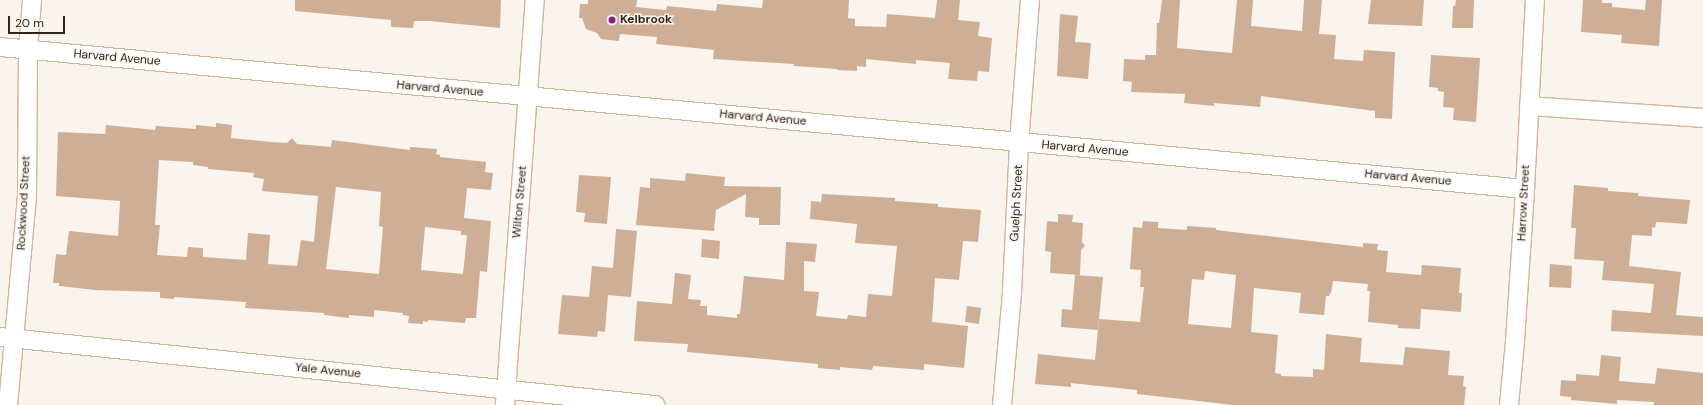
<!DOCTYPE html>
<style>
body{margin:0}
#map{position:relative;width:1703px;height:405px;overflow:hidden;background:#faf4ef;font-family:"DM Sans",sans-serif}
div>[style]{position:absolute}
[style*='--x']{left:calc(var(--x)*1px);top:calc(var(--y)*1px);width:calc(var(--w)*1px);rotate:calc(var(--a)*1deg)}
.building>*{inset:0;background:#ceaf96}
.roads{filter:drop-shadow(1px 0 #d2b49a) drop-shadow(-1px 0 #d2b49a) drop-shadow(0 1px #d2b49a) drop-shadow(0 -1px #d2b49a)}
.minor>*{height:18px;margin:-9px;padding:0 9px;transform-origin:9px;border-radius:9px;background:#fff}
.dots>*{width:11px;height:11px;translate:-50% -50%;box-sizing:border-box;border:2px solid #faf4ef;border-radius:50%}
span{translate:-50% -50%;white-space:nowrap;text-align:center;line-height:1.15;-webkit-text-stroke:3px #faf4ef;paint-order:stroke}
.poi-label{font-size:12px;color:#31251b;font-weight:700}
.left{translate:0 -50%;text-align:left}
.street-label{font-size:12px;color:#31251b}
.scale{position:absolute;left:8px;top:16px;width:57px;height:18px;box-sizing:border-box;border:2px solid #31251b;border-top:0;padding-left:5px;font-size:12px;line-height:14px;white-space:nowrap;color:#31251b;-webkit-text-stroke:3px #faf4ef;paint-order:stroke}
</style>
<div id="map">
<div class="building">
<div style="clip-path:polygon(295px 0,501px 0,500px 28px,429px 21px,414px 21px,413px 28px,391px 27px,391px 20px,295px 11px)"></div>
<div style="clip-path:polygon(588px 0,637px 0,636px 7px,666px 10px,667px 6px,716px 11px,717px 4px,762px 8px,763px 0,849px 0,848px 18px,855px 19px,855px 26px,886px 27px,887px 14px,935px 18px,937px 0,960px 0,958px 20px,980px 22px,978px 36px,992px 38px,989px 72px,978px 71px,977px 81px,948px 79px,950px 63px,916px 60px,916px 64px,866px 59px,866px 67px,857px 66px,857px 71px,837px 70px,837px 69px,794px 66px,794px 64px,713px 59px,714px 50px,656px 44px,657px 37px,620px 34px,619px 41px,601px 39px,597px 33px,586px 29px,582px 18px,579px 18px,580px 4px,588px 4px)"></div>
<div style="clip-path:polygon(1162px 0,1180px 0,1177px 48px,1232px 53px,1237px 0,1253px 0,1251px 26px,1302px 31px,1304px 0,1322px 0,1319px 34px,1336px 35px,1334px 59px,1363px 61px,1364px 50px,1395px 52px,1392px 119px,1375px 118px,1375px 111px,1261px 96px,1260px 107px,1214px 103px,1214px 106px,1184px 103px,1185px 94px,1131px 92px,1132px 82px,1123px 81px,1124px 59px,1145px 60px,1145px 55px,1156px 55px,1157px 23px,1159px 23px)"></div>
<div style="clip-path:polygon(1371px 0,1424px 0,1422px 26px,1368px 24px)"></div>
<div style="clip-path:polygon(1456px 0,1474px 0,1473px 28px,1452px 28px,1453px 6px,1455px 6px)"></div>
<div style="clip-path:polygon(1583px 0,1602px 0,1602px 3px,1612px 3px,1612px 7px,1645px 10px,1646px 0,1662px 0,1659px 46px,1621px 43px,1622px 35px,1581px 32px)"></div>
<div style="clip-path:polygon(1060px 14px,1078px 16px,1075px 42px,1091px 43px,1088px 79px,1057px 76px)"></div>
<div style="clip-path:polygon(1431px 55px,1480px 58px,1476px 122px,1453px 120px,1454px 108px,1443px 107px,1444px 92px,1438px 91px,1438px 88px,1429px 87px)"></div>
<div style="clip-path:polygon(evenodd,216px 123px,232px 125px,231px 138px,271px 142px,287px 143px,292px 138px,297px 144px,331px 147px,332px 140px,410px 150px,410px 147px,437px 149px,436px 154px,440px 155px,440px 157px,486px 162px,485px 172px,493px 173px,491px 190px,467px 188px,464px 218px,491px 221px,487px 272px,480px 271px,476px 318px,466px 318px,465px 323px,428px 320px,428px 322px,423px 321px,423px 324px,408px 323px,409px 316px,403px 315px,403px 313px,374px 310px,374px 317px,349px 315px,349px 318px,324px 315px,324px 313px,245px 308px,246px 302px,174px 297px,174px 299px,160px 298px,160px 292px,95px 290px,59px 286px,59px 283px,53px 283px,56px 254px,66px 255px,69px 231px,118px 236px,120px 201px,56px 196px,58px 132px,105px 134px,106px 125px,155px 130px,156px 126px,196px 129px,196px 125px,216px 127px,216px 123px,159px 160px,193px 162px,193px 165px,208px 167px,208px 169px,254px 173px,253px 177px,264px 179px,262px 191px,318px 196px,314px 242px,301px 240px,297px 266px,268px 264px,270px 235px,248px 233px,246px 260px,203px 257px,203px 248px,188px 247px,187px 257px,157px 255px,160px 225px,155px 225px,159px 160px,216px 123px,336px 187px,381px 192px,379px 226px,383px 227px,379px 274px,326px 269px,336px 187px,216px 123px,425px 227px,461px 231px,461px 235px,467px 235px,463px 274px,421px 270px,425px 227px)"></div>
<div style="clip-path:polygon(686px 173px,725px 177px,724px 186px,781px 187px,780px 225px,759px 225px,759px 218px,745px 217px,746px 194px,716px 210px,714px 231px,636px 225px,640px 187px,650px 188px,650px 178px,685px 181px)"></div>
<div style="clip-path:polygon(579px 175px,611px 177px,607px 224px,584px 222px,585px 213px,576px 212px)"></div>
<div style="clip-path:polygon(1574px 185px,1608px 188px,1608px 191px,1638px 193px,1638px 196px,1690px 200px,1687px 224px,1656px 222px,1655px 228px,1652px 227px,1652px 236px,1632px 235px,1629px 266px,1681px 272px,1676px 315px,1703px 317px,1703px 336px,1611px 331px,1612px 310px,1651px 313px,1654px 284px,1602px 280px,1604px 261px,1574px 259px,1576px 228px,1571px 228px)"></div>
<div style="clip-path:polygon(822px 194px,895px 198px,895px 201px,938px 204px,938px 207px,981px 210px,978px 242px,963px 241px,959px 280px,935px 278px,932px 322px,968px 326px,964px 368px,924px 364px,924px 370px,873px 366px,872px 370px,840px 367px,840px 370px,818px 368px,818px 364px,687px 352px,688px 344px,634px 341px,637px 301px,672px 304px,675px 273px,691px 275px,688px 299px,701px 300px,700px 306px,707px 306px,707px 315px,737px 318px,737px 314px,740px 314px,744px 276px,784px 280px,786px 242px,817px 244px,815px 262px,804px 261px,804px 291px,819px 292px,816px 316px,847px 319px,848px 315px,866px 317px,868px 294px,892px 296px,897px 246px,855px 243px,857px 224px,810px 219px,811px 201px,821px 202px)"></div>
<div style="clip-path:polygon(1058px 214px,1073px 215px,1072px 222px,1083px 223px,1082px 242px,1085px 246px,1081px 250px,1080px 275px,1050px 273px,1051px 252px,1045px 251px,1047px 221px,1058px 222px)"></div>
<div style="clip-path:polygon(evenodd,1143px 221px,1158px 222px,1158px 228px,1187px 230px,1187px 226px,1216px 228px,1216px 230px,1310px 241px,1363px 247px,1363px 243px,1378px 244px,1377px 250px,1388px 251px,1386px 272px,1421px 275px,1422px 265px,1461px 268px,1459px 293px,1462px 293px,1461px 312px,1421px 309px,1420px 329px,1398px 328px,1398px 325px,1368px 322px,1370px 291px,1367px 291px,1368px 284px,1333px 281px,1331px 293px,1330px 293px,1329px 296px,1326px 296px,1324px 315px,1299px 313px,1301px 293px,1254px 288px,1251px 332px,1278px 335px,1275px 373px,1281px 374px,1281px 376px,1313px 377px,1313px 369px,1324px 370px,1326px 334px,1362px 338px,1360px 362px,1403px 365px,1405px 347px,1450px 351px,1448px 375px,1464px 376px,1463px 386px,1466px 387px,1464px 405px,1233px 405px,1137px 394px,1137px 390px,1071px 383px,1071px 387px,1035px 384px,1038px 354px,1095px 360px,1099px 319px,1140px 322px,1144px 287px,1140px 287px,1141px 270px,1130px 269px,1133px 227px,1142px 228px,1143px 221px,1205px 271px,1236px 275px,1231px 328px,1188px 324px,1192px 279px,1204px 280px,1205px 271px)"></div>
<div style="clip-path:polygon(616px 229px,637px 231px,631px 297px,608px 295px,605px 332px,598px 331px,597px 337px,558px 334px,562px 295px,589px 297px,592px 266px,613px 268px)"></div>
<div style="clip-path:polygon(702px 239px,720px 241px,719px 259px,701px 257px)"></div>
<div style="clip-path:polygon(1550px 264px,1572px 266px,1571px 288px,1549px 287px)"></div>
<div style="clip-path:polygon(1075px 275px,1103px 277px,1098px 330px,1061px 327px,1062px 309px,1072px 310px)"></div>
<div style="clip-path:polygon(967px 306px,981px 308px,979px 324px,965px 322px)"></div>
<div style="clip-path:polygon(1601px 355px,1621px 357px,1619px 381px,1655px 384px,1657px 368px,1703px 373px,1703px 405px,1654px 405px,1654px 402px,1617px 400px,1617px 404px,1571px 400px,1571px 397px,1560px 396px,1561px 380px,1576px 381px,1576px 374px,1599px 376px)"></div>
</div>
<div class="roads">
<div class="minor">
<div style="--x:0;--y:47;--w:1532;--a:5.32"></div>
<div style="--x:1529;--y:106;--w:174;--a:3.9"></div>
<div style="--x:0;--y:337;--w:659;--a:5.93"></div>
<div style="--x:8;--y:405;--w:211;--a:-84.8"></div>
<div style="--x:27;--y:195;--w:146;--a:-89.6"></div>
<div style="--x:28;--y:49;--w:49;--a:-85.3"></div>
<div style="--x:505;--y:405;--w:406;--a:-85.8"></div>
<div style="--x:1002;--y:405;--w:113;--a:-84.9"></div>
<div style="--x:1012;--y:292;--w:149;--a:-87.3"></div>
<div style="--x:1019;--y:143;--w:143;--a:-85.6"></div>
<div style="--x:1509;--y:405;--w:64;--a:-84.6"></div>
<div style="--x:1515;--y:341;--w:152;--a:-86.2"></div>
<div style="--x:1525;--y:189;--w:189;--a:-87"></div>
</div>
</div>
<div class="dots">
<div style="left:612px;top:20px;background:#901e7f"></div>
</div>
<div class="poi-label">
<span class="left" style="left:620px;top:20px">Kelbrook</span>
</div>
<div class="street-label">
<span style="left:117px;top:58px;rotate:5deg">Harvard Avenue</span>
<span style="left:440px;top:89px;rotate:5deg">Harvard Avenue</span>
<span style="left:763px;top:118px;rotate:5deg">Harvard Avenue</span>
<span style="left:1085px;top:149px;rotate:5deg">Harvard Avenue</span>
<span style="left:1408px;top:178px;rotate:5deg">Harvard Avenue</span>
<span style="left:520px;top:202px;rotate:-85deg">Wilton Street</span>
<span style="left:24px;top:203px;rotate:-87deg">Rockwood Street</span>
<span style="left:1017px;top:203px;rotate:-87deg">Guelph Street</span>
<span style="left:1524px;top:203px;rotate:-87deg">Harrow Street</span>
<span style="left:328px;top:371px;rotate:6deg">Yale Avenue</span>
</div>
<div class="scale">20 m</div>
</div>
